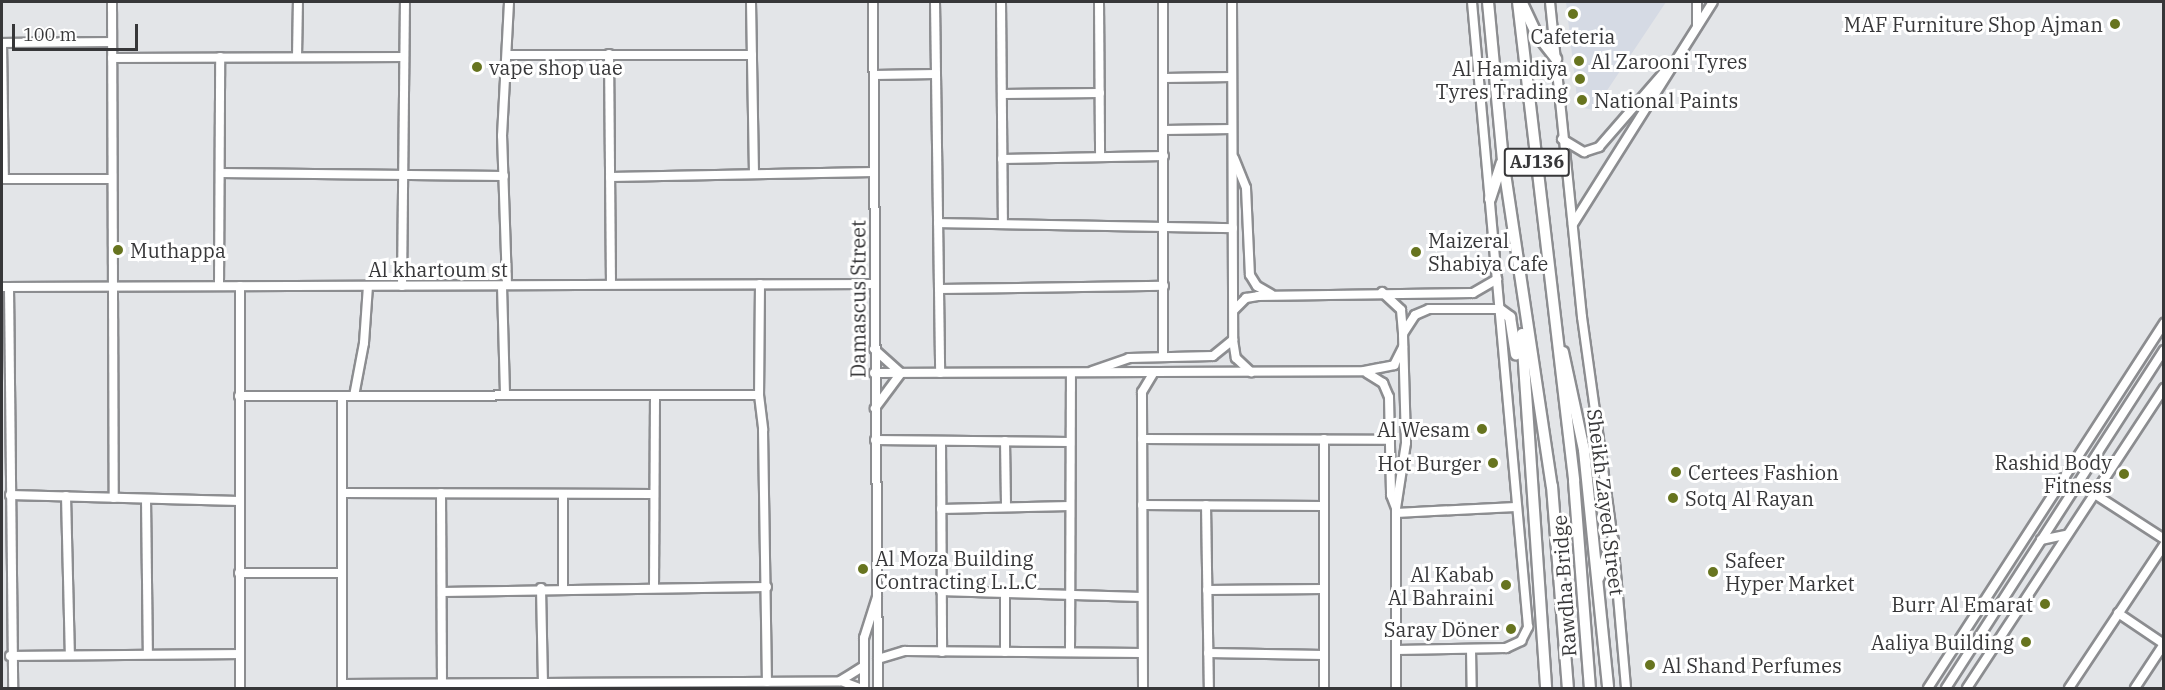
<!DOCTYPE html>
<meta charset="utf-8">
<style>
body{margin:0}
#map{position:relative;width:2165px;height:690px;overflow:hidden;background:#e3e5e8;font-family:"IBM Plex Serif",serif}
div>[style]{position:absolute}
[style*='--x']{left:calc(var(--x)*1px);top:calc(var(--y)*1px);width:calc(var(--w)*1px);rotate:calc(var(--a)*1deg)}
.built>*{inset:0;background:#d5dae4}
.roads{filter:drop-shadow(2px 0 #8c8d90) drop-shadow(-2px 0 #8c8d90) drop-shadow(0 2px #8c8d90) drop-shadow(0 -2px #8c8d90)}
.minor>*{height:8px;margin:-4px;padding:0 4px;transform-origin:4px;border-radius:4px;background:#fff}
.major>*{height:10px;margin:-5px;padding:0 5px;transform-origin:5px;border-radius:5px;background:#fff}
.dots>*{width:16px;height:16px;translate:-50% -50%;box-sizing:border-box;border:3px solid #fff;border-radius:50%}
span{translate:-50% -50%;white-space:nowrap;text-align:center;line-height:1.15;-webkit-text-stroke:6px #fff;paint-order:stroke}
.shield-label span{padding:2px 4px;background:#fff;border:2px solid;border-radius:4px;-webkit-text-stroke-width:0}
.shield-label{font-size:18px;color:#373739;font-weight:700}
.poi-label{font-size:20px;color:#373739}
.right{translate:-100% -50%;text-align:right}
.left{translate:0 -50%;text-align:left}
.street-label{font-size:20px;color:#373739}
.frame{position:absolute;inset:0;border:3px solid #373739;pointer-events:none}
.scale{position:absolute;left:12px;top:24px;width:126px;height:27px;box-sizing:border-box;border:3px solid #373739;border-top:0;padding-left:8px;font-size:18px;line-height:21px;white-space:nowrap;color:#373739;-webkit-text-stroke:4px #fff;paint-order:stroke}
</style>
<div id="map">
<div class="built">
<div style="clip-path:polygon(1566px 2px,1666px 2px,1594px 110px,1578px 107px)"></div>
</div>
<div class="roads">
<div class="minor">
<div style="--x:112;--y:2;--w:496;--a:89.8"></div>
<div style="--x:751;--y:2;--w:172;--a:89"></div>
<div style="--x:873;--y:2;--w:686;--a:89.58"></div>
<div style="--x:935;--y:2;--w:371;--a:89.2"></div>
<div style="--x:1001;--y:2;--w:222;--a:89.5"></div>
<div style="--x:1099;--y:2;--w:155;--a:89.6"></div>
<div style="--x:1163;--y:2;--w:355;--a:90"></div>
<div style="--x:1232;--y:2;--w:338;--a:89.8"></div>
<div style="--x:1233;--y:340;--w:18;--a:81"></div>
<div style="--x:1236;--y:358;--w:21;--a:43"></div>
<div style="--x:1550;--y:2;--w:317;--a:84.2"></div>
<div style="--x:1582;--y:317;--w:224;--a:82.1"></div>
<div style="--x:1613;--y:539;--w:150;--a:85"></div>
<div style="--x:1697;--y:2;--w:24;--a:90"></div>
<div style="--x:2;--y:43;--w:136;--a:89.2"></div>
<div style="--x:2;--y:43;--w:110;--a:-0.5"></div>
<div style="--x:609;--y:54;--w:230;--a:89.5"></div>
<div style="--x:508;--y:55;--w:244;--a:0"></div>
<div style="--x:297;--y:57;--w:55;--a:-89"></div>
<div style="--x:112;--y:58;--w:292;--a:-0.2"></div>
<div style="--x:874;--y:75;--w:62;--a:-0.9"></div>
<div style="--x:1164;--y:78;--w:68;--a:-0.8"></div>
<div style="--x:1002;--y:94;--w:98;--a:-0.6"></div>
<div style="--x:1164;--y:130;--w:68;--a:-0.8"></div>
<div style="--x:1562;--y:139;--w:26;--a:31"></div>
<div style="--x:1584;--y:152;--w:16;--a:-18"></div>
<div style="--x:1599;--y:147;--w:101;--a:-49"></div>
<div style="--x:1234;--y:158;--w:32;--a:68"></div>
<div style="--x:1246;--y:188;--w:87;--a:87.4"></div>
<div style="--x:1250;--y:275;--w:13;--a:58"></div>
<div style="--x:1257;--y:286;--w:16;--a:30"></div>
<div style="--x:1002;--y:159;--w:162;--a:-1.1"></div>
<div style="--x:220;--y:173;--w:284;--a:0.6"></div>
<div style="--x:610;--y:177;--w:264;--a:-1.1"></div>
<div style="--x:2;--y:179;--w:110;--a:0"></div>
<div style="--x:938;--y:223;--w:295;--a:1"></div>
<div style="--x:1573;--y:224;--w:262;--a:-57.8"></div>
<div style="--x:760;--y:284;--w:111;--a:90.5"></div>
<div style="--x:759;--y:395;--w:35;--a:83"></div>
<div style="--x:763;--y:430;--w:252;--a:89.1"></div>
<div style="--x:507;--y:285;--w:149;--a:-91.9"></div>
<div style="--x:502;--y:136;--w:134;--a:-87"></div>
<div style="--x:219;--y:286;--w:229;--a:-89.7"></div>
<div style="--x:402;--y:286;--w:284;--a:-89.4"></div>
<div style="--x:502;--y:286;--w:109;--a:88.4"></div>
<div style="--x:2;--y:287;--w:872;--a:-0.2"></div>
<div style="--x:9;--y:287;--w:401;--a:89.4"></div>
<div style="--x:939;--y:289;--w:225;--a:-0.8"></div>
<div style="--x:1382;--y:292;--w:26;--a:43"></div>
<div style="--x:1401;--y:310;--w:25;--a:85"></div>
<div style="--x:1403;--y:335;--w:108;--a:88.4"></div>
<div style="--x:1406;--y:443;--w:66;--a:98.7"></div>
<div style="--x:1396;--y:508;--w:180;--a:90"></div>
<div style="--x:1234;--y:310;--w:17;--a:-45"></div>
<div style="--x:1246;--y:298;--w:12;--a:-9"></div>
<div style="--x:1258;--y:296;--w:215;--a:-0.8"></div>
<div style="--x:1473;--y:293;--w:28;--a:-30"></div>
<div style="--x:1404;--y:332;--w:20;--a:-57"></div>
<div style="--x:1415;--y:315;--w:15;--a:-23"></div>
<div style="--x:1429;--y:309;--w:70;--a:0"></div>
<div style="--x:874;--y:349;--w:36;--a:42"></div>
<div style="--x:901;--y:373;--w:44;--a:126.6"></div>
<div style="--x:1092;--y:371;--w:39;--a:-19"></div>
<div style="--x:1129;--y:358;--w:84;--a:-1.4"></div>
<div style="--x:1213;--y:356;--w:26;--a:-39"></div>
<div style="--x:874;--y:373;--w:490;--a:-0.2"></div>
<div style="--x:1364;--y:371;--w:31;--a:-11"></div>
<div style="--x:1394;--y:365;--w:20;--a:-63"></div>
<div style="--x:1367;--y:373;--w:19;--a:32"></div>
<div style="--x:1383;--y:383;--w:15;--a:67"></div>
<div style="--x:1389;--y:397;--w:98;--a:88.8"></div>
<div style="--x:1391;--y:495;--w:14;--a:69"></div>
<div style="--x:239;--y:396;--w:520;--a:-0.11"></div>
<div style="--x:342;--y:396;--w:292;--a:90"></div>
<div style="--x:354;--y:396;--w:54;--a:-79.3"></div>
<div style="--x:364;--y:343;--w:57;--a:-86"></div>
<div style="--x:1142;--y:439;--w:248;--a:0.2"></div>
<div style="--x:875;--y:440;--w:195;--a:0.6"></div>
<div style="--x:941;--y:441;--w:211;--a:89.7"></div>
<div style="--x:1005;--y:441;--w:66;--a:89.1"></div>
<div style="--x:342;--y:493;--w:312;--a:0.2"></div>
<div style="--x:441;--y:493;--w:191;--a:89.7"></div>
<div style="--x:2093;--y:493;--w:85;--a:32.9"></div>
<div style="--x:563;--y:494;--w:94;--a:90"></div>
<div style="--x:10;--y:495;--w:229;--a:1.5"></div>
<div style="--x:66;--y:496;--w:159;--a:88.6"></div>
<div style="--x:146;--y:499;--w:155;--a:89.3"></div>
<div style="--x:1142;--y:505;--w:182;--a:0.3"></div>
<div style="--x:1206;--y:505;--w:183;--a:89.1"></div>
<div style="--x:941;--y:509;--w:129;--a:-1.3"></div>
<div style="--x:1396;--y:513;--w:120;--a:-2.9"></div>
<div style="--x:2041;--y:540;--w:25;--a:-12"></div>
<div style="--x:239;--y:573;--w:103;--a:0"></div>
<div style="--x:541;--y:588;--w:96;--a:88.8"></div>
<div style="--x:654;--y:588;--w:193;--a:-89.7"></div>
<div style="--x:1207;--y:590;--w:116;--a:-0.5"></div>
<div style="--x:941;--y:591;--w:201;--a:1.7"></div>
<div style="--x:442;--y:592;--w:325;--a:-0.9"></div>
<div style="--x:2118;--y:613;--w:55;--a:34"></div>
<div style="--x:1471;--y:649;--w:39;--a:89"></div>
<div style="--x:1396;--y:650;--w:110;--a:-1"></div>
<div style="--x:1506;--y:648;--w:17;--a:-25"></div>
<div style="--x:1521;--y:641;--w:16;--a:-63"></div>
<div style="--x:1528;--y:627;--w:628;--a:-95.12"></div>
<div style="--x:1005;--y:652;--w:59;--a:-90"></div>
<div style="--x:1070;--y:652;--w:279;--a:-89.8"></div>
<div style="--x:1208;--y:653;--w:116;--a:1"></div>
<div style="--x:10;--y:656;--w:230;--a:-0.5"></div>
<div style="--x:878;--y:659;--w:28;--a:-17"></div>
<div style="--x:905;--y:651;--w:237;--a:0.5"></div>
<div style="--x:841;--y:681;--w:19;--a:21"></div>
<div style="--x:342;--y:684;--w:498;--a:-0.3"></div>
<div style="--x:840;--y:681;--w:28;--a:-32"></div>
<div style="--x:240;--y:688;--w:402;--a:-90"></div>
<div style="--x:864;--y:688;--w:50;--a:-90"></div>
<div style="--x:864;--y:638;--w:43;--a:-72.4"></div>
<div style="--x:1143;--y:688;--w:296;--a:-90.2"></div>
<div style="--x:1142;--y:392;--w:23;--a:-59"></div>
<div style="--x:1324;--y:688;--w:249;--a:-90"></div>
<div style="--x:1928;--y:688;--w:435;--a:-57.1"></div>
<div style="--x:1946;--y:688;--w:402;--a:-57.2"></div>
<div style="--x:1967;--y:688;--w:359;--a:-56.7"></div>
<div style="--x:2069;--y:688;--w:172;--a:-56.4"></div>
<div style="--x:2135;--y:688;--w:53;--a:-56.6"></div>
</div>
<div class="major">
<div style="--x:1488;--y:2;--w:159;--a:84.6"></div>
<div style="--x:1503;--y:160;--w:330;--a:81.5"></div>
<div style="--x:1552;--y:486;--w:203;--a:85.5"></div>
<div style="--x:1518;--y:2;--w:482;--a:83.3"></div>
<div style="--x:1574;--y:481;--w:208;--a:85.6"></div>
<div style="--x:1522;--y:3;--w:33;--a:65"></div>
<div style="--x:1536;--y:33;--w:33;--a:52"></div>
<div style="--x:1490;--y:199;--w:38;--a:-72"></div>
<div style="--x:1499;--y:309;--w:14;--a:36"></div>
<div style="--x:1510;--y:317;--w:38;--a:81"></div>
<div style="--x:1522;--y:334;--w:355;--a:86.1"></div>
<div style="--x:1563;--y:352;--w:100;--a:77.9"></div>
<div style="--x:1584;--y:450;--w:239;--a:84.2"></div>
<div style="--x:1599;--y:577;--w:40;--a:-69.8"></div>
</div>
</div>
<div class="dots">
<div style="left:1573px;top:14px;background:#67741f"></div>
<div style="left:2115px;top:24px;background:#67741f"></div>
<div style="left:1579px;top:61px;background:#67741f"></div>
<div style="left:477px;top:67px;background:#67741f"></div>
<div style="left:1580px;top:79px;background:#67741f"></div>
<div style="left:1582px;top:100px;background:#67741f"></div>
<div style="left:118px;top:250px;background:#67741f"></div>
<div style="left:1416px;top:252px;background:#67741f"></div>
<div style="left:1482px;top:429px;background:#67741f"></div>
<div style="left:1493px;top:463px;background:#67741f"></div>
<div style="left:1676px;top:472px;background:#67741f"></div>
<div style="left:2124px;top:474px;background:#67741f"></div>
<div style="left:1673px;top:498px;background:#67741f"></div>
<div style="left:863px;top:569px;background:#67741f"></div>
<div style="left:1713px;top:572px;background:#67741f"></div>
<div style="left:1506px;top:585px;background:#67741f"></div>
<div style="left:2045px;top:604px;background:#67741f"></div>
<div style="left:1511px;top:629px;background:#67741f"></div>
<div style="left:2026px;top:642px;background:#67741f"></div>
<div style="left:1650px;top:665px;background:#67741f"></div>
</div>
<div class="shield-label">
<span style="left:1537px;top:162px">AJ136</span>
</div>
<div class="poi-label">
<span class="right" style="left:2103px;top:24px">MAF Furniture Shop Ajman</span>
<span style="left:1573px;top:36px">Cafeteria</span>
<span class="left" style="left:1591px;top:61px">Al Zarooni Tyres</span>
<span class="left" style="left:489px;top:67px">vape shop uae</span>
<span class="right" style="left:1568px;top:80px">Al Hamidiya<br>Tyres Trading</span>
<span class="left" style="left:1594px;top:100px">National Paints</span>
<span class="left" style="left:1428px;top:252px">Maizeral<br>Shabiya Cafe</span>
<span class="left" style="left:130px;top:250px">Muthappa</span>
<span class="right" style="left:1470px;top:429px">Al Wesam</span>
<span class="right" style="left:2112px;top:474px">Rashid Body<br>Fitness</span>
<span class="right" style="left:1481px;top:463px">Hot Burger</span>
<span class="left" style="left:1688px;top:472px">Certees Fashion</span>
<span class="left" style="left:1685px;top:498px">Sotq Al Rayan</span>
<span class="left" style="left:875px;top:570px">Al Moza Building<br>Contracting L.L.C</span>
<span class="left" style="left:1725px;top:572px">Safeer<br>Hyper Market</span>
<span class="right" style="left:1494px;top:586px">Al Kabab<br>Al Bahraini</span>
<span class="right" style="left:2033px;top:604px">Burr Al Emarat</span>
<span class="right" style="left:1499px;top:629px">Saray Döner</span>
<span class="right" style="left:2014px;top:642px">Aaliya Building</span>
<span class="left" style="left:1662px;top:665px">Al Shand Perfumes</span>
</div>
<div class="street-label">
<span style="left:438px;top:269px">Al khartoum st</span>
<span style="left:858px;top:299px;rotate:-90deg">Damascus Street</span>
<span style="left:1606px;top:502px;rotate:83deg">Sheikh Zayed Street</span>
<span style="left:1564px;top:586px;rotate:-94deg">Rawdha Bridge</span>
</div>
<div class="frame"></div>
<div class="scale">100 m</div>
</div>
